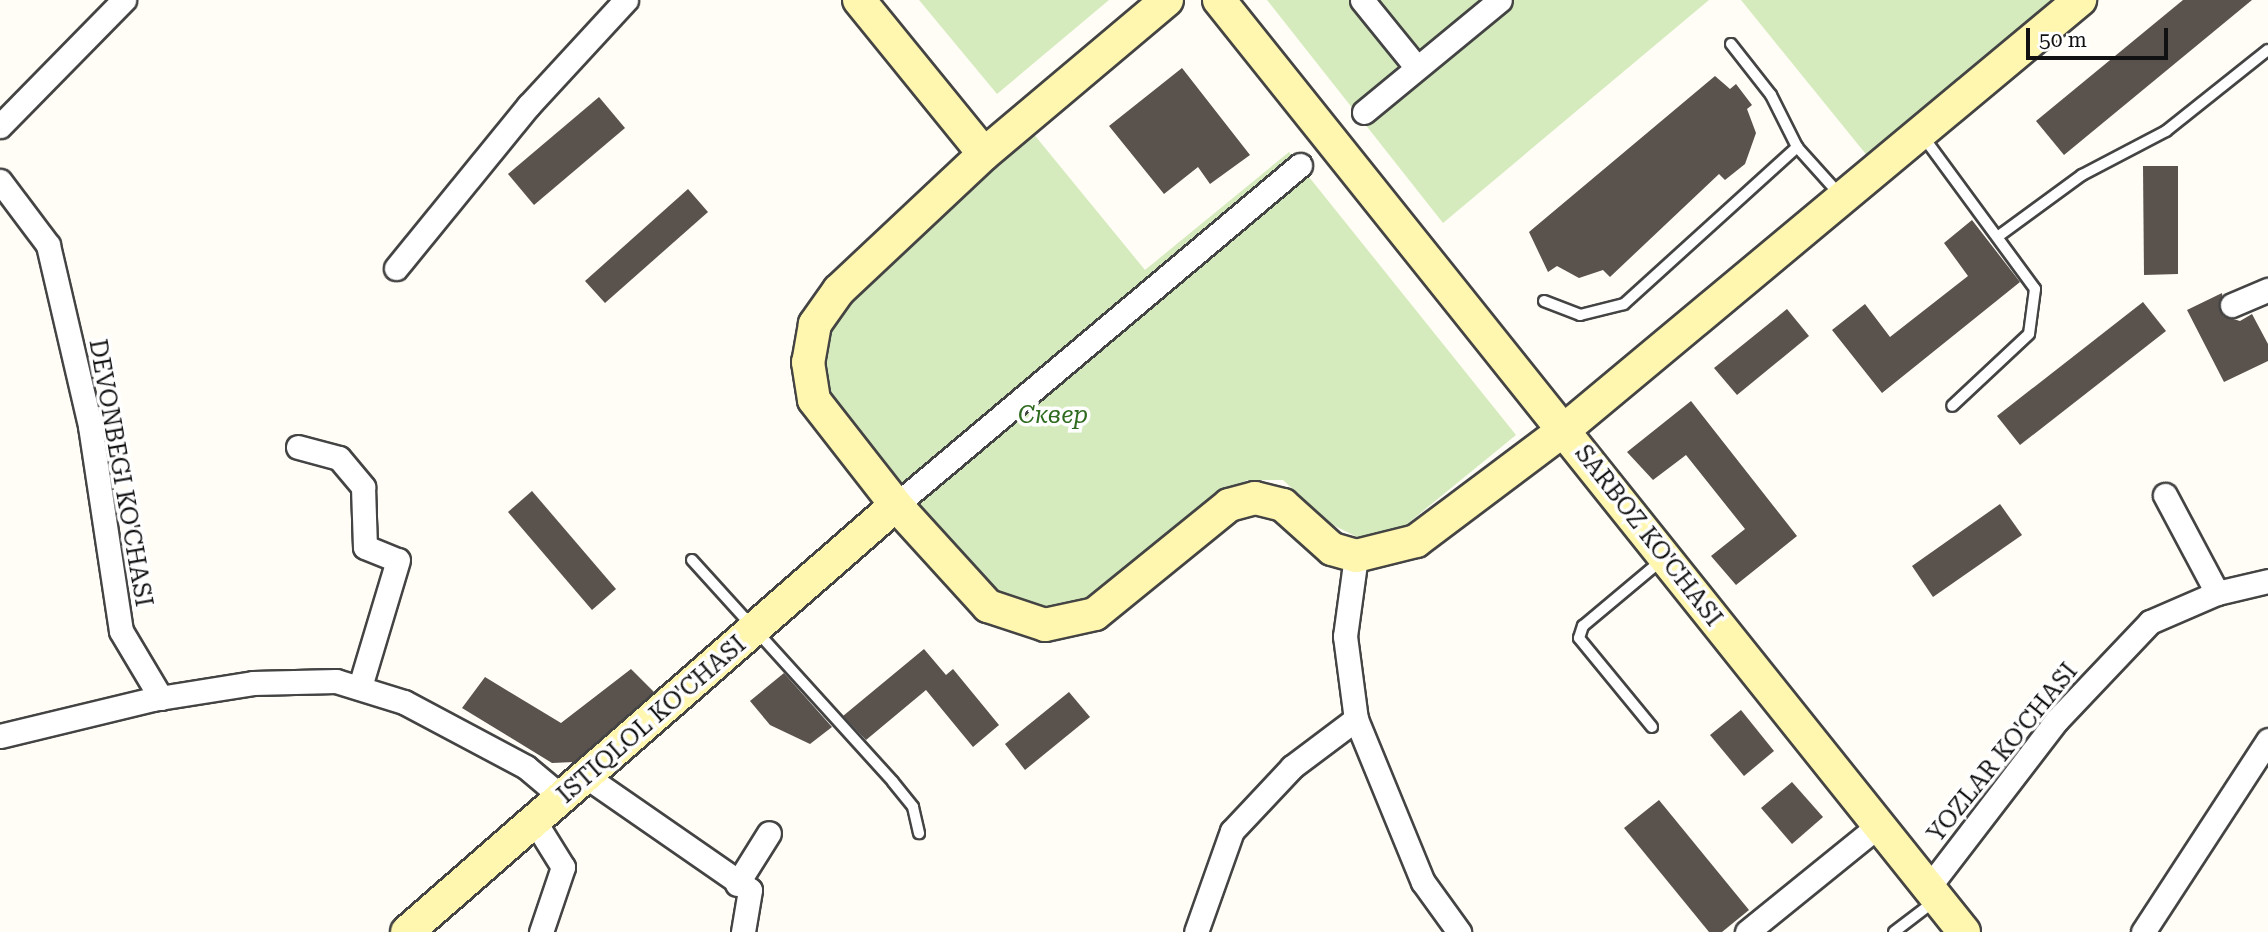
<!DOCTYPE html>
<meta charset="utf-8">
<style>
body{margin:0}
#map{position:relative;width:2268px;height:932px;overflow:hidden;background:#fffdf5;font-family:"Roboto Serif",serif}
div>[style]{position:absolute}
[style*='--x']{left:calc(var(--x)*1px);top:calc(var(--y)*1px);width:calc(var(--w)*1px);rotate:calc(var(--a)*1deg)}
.green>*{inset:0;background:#d5ebbd}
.building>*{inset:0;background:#5a524d}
.roads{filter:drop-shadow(2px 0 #444) drop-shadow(-2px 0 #444) drop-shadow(0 2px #444) drop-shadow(0 -2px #444)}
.lane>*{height:10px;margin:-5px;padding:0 5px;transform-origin:5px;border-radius:5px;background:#fff}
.street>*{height:23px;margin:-11.5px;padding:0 11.5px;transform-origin:11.5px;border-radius:11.5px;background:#fff}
.secondary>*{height:32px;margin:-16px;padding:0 16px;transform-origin:16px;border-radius:16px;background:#fff6b0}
span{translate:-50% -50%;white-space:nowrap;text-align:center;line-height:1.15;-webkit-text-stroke:7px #fff;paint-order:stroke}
.park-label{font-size:24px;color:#2f6b1f;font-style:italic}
.street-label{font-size:24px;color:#111}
.scale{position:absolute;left:2026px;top:28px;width:142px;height:32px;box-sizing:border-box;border:4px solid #111;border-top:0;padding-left:9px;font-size:21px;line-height:24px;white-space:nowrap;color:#111;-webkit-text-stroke:5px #fff;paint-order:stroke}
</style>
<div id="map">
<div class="green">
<div style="clip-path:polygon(919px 0,1109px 0,997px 94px)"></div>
<div style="clip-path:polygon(1267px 0,1709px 0,1443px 223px)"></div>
<div style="clip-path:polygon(1741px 0,2057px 0,1869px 158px)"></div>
<div style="clip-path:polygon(1032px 132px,1145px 270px,1289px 152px,1516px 435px,1396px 533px,1357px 537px,1327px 522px,1283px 480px,1247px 480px,1099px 604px,1021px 612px,958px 578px,822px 399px,814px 349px,846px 290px)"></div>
</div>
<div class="building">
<div style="clip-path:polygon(2183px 0,2252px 0,2064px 155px,2036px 121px)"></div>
<div style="clip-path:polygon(1182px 68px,1250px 155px,1210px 184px,1198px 167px,1164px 194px,1109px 126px)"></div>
<div style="clip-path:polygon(1715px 76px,1730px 89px,1736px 84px,1752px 105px,1747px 109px,1756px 133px,1745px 164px,1725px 180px,1719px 174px,1610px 277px,1603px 270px,1579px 278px,1557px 266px,1548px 272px,1529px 232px)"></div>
<div style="clip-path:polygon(599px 97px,625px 128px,534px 205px,508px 174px)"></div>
<div style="clip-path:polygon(2143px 166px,2178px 166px,2178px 274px,2144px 275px)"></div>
<div style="clip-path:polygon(688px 189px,708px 212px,605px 303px,585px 281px)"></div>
<div style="clip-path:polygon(1972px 220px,2020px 282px,1882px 393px,1832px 330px,1865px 304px,1890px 337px,1968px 276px,1944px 243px)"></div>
<div style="clip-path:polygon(2222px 293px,2223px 316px,2240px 321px,2252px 314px,2268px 344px,2268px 361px,2224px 382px,2187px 310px)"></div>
<div style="clip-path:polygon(2143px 302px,2166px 331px,2020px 445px,1997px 416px)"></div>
<div style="clip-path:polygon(1787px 309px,1809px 336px,1737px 395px,1714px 368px)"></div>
<div style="clip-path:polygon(1691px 401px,1797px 536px,1736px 585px,1711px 556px,1745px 529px,1686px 455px,1653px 480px,1627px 452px)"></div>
<div style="clip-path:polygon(532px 491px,616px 589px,592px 610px,508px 512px)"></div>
<div style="clip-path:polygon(2000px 504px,2022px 535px,1933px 597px,1912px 566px)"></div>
<div style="clip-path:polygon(924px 649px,946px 675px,953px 669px,999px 725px,973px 747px,926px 690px,866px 740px,843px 716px)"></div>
<div style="clip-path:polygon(631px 669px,654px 692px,574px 762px,552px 763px,462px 708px,485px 677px,561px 723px)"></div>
<div style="clip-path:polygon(784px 673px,832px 727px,810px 744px,770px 725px,750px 701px)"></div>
<div style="clip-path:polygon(1069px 692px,1090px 717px,1025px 770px,1005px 744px)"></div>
<div style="clip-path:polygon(1741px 710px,1774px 751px,1744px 776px,1710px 735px)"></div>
<div style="clip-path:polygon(1792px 782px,1823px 817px,1792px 844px,1761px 808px)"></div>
<div style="clip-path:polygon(1659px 800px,1749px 910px,1722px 932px,1709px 932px,1624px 828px)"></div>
</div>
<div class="roads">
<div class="lane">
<div style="--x:1731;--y:44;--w:65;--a:51.9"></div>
<div style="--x:1771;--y:95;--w:58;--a:63.4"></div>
<div style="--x:1797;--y:147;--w:67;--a:48"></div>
<div style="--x:1922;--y:135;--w:191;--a:53.7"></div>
<div style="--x:2035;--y:289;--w:45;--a:97.6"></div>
<div style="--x:2029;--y:334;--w:105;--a:136.9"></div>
<div style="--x:2000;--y:235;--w:102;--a:-36.2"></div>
<div style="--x:2082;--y:175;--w:95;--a:-27.6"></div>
<div style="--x:2166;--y:131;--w:130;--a:-38.5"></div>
<div style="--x:1544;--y:301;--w:39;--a:21"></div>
<div style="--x:1580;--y:315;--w:45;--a:-14"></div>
<div style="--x:1624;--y:304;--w:234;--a:-42.2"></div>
<div style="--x:692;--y:560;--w:299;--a:47.8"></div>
<div style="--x:893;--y:782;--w:32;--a:51"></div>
<div style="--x:913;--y:807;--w:27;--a:77"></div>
<div style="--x:1652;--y:727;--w:115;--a:-129.4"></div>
<div style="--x:1579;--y:638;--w:13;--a:-72"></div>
<div style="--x:1583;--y:626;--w:103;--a:-39.9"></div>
<div style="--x:1894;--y:932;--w:53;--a:-37.3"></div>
</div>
<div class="street">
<div style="--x:1362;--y:0;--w:87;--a:51"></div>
<div style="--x:1364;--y:112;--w:176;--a:-39.5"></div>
<div style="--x:0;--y:126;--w:177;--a:-45.5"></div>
<div style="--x:0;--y:181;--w:80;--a:53.1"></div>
<div style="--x:48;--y:245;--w:186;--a:76.9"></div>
<div style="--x:90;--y:426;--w:207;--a:81.4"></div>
<div style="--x:121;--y:631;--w:78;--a:59.2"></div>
<div style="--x:396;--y:268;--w:210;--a:-50.8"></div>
<div style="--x:529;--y:105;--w:143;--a:-47.3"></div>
<div style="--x:2232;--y:305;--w:39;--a:-23"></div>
<div style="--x:298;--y:447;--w:42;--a:15"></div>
<div style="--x:339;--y:458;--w:38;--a:50"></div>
<div style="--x:363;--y:487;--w:60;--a:88.1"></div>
<div style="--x:365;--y:547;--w:35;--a:22"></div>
<div style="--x:398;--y:560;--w:133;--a:106.7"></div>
<div style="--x:2165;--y:495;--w:111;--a:62"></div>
<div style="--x:896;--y:505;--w:528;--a:-40.08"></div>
<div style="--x:1356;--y:556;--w:81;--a:97.8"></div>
<div style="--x:1345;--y:636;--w:84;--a:82.5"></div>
<div style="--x:1356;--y:719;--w:176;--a:67.7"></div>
<div style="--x:1423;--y:882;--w:62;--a:54.2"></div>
<div style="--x:0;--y:736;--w:157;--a:-13.6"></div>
<div style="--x:153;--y:699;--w:101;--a:-9.1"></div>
<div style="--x:253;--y:683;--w:83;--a:-1.4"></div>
<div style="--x:336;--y:681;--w:71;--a:17.2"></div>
<div style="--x:404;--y:702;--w:138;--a:28"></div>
<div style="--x:526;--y:767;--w:48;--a:40"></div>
<div style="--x:587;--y:777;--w:198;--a:34.7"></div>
<div style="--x:750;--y:890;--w:43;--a:99.5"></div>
<div style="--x:535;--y:822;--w:53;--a:58.1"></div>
<div style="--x:563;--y:867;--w:69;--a:108.7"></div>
<div style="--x:737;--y:884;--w:60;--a:-57.9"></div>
<div style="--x:1928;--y:888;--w:212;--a:-52.5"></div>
<div style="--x:2057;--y:720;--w:135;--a:-46.5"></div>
<div style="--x:2150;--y:622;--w:73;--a:-23.4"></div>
<div style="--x:2217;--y:593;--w:52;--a:-13.2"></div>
<div style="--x:1196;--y:932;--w:107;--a:-70.4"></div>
<div style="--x:1232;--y:831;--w:88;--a:-46.8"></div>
<div style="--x:1292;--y:767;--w:80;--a:-36.9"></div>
<div style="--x:1747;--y:932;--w:170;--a:-39"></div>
<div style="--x:2143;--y:932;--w:229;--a:-56.9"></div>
</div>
<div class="secondary">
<div style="--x:859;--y:0;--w:198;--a:50.9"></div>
<div style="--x:1167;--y:0;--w:239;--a:139.9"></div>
<div style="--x:984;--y:154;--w:199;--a:136.8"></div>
<div style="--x:839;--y:290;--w:42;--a:125.2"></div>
<div style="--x:815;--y:324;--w:39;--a:100"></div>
<div style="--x:808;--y:362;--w:38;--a:81"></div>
<div style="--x:814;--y:400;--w:133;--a:52"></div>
<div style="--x:896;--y:505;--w:137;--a:47.7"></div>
<div style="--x:988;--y:606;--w:60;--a:18.4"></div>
<div style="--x:1045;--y:625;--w:51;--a:-12.4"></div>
<div style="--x:1095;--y:614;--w:173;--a:-39.1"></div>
<div style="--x:1229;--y:505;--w:27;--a:-15"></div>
<div style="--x:1255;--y:498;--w:29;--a:14"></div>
<div style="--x:1283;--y:505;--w:66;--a:41.9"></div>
<div style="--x:1332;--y:549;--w:25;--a:16"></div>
<div style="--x:1356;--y:556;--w:62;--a:-14"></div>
<div style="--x:1416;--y:541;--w:185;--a:-36.9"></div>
<div style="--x:1564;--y:430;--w:672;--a:-39.81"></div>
<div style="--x:1219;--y:0;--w:1193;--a:51.36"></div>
<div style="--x:407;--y:932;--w:649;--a:-41.13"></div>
</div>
</div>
<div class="park-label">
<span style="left:1053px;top:416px">Сквер</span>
</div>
<div class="street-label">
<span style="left:120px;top:473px;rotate:80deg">DEVONBEGI KO'CHASI</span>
<span style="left:1648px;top:536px;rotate:52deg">SARBOZ KO'CHASI</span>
<span style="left:652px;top:720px;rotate:-41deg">ISTIQLOL KO'CHASI</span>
<span style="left:2003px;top:753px;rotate:-51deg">YOZLAR KO'CHASI</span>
</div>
<div class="scale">50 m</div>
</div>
